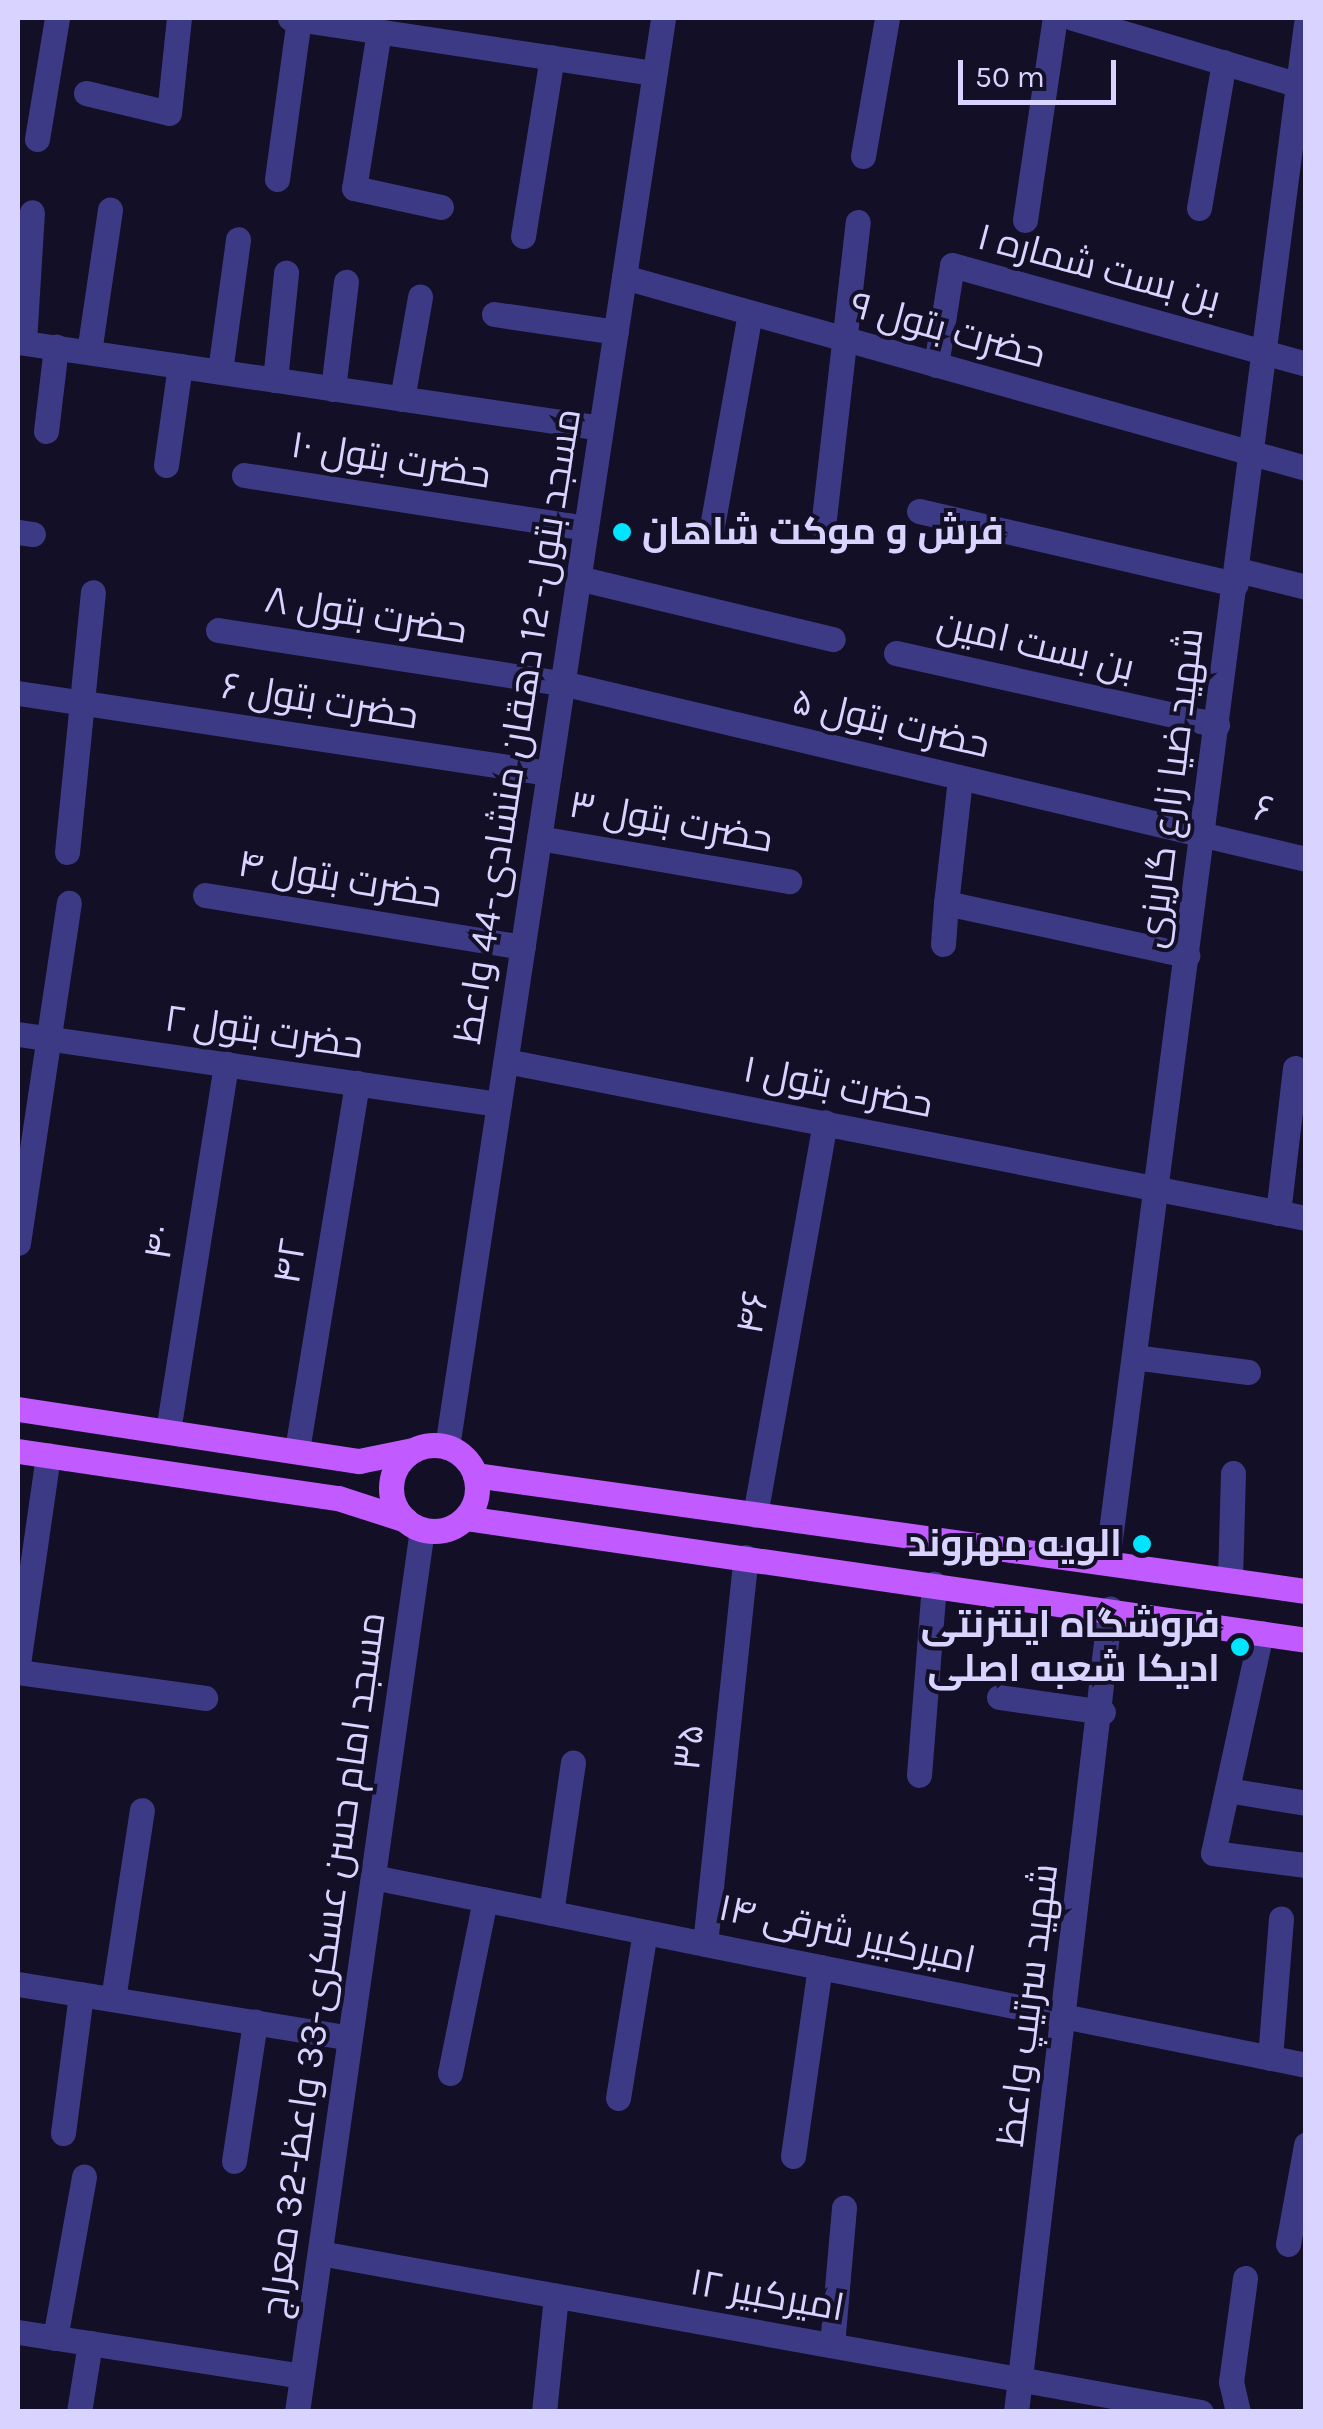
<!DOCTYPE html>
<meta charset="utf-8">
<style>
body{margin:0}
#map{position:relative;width:1323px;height:2429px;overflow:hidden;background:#130f26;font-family:Karla,Cairo,sans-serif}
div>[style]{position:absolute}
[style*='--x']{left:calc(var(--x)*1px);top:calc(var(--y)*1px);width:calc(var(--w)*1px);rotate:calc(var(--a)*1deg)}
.minor>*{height:25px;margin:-12.5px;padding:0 12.5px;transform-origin:12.5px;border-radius:12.5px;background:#3d3a85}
.major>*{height:25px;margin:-12.5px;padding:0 12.5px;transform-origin:12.5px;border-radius:12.5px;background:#c25bff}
.major>.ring{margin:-12.5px;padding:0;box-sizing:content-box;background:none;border:25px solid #c25bff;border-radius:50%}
.dots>*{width:28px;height:28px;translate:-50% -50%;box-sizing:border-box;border:5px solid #130f26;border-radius:50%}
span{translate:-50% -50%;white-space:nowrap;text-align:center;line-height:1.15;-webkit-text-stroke:8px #130f26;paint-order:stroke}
.street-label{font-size:38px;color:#d9d4ff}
.poi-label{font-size:38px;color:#d9d4ff;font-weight:700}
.left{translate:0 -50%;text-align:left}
.right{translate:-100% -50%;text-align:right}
.frame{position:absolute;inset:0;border:20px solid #d9d4ff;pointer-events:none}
.scale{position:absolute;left:958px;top:60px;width:158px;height:45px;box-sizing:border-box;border:5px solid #d9d4ff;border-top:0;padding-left:12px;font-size:30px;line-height:35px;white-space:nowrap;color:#d9d4ff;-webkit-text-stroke:8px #130f26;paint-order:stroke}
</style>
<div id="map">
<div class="minor">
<div style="--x:290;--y:18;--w:368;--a:8.6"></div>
<div style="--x:1073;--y:18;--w:243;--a:16.5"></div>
<div style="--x:379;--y:31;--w:159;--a:99"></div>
<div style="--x:354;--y:188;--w:89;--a:12.3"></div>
<div style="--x:86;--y:93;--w:85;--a:13.5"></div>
<div style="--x:169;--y:113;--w:96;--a:-84"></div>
<div style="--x:37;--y:139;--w:123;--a:-80.6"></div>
<div style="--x:863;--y:156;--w:140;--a:-80.1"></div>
<div style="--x:277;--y:179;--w:162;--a:-82.2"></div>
<div style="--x:1199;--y:208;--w:148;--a:-80.3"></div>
<div style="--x:1025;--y:220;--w:204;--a:-81.6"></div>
<div style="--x:523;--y:236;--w:181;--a:-80.8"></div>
<div style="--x:624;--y:277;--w:708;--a:15.65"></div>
<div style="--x:494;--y:314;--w:123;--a:8.4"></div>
<div style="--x:18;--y:342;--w:589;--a:8.39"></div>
<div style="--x:24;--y:342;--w:130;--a:-86.5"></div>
<div style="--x:89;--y:352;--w:144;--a:-81.6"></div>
<div style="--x:936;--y:365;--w:101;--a:-80.9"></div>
<div style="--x:952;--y:265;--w:368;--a:15.6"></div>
<div style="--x:220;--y:371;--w:133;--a:-82.2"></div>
<div style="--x:275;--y:380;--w:108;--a:-84.1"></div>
<div style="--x:333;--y:389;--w:108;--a:-83.1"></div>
<div style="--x:402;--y:399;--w:104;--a:-80"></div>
<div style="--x:46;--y:431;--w:85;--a:-83.2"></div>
<div style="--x:166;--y:465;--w:100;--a:-82"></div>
<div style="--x:244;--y:475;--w:346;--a:8.8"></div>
<div style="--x:919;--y:511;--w:325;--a:13"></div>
<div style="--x:823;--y:527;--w:307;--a:-83.5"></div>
<div style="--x:18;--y:532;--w:15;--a:8"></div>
<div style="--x:711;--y:532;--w:221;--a:-79.9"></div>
<div style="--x:1238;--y:570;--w:70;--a:14"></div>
<div style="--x:578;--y:578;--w:262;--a:13.5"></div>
<div style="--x:218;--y:630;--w:348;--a:8.8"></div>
<div style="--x:562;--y:683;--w:765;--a:13.31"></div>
<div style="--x:896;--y:653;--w:329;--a:12.6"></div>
<div style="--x:18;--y:693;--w:537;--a:8.57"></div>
<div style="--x:960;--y:779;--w:125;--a:96.4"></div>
<div style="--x:946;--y:903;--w:247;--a:12.2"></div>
<div style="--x:539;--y:838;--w:254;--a:9.8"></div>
<div style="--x:67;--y:852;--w:261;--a:-84.3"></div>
<div style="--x:205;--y:895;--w:322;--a:9.3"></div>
<div style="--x:943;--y:944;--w:41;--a:-85.8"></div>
<div style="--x:18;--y:1034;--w:486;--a:8.3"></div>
<div style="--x:506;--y:1061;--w:815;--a:11.1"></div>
<div style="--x:1278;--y:1213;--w:146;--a:-83.3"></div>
<div style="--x:18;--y:1243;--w:344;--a:-81.5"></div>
<div style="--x:1134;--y:1357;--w:115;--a:7.5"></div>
<div style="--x:168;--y:1431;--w:372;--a:-81"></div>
<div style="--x:447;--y:1447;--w:1445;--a:-81.4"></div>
<div style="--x:297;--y:1450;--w:372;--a:-80.7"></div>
<div style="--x:755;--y:1515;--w:399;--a:-79.9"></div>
<div style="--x:1107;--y:1562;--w:1551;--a:-82.63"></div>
<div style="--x:1230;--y:1580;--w:107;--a:-88.4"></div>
<div style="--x:1261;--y:1633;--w:225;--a:102.3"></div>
<div style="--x:1213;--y:1853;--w:94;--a:7.4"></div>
<div style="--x:18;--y:1664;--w:211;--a:-81.8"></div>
<div style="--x:18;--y:1672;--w:189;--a:7.9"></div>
<div style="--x:999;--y:1697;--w:105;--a:8.2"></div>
<div style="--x:919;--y:1775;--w:192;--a:-85.5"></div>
<div style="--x:1227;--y:1790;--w:80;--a:9.3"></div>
<div style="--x:373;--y:1877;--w:952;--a:11.39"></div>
<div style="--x:551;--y:1913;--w:152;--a:-81.7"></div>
<div style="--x:705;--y:1944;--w:389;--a:-84"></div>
<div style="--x:18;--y:1984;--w:336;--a:9.2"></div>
<div style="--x:113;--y:1999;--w:191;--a:-81.3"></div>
<div style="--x:1270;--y:2058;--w:140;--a:-85.5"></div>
<div style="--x:450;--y:2073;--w:177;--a:-78.6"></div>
<div style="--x:618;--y:2098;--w:168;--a:-80.8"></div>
<div style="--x:63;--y:2133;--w:140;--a:-82.6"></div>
<div style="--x:793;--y:2156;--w:191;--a:-81.9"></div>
<div style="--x:234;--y:2161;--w:141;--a:-81.4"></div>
<div style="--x:1288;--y:2244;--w:101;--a:-79.7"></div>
<div style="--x:320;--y:2253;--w:895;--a:10.23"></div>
<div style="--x:18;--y:2332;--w:287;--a:8.8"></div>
<div style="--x:55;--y:2338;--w:164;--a:-79.8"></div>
<div style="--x:832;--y:2345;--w:138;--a:-85"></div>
<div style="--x:79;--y:2412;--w:70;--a:-80.9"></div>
<div style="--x:297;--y:2412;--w:892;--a:-81.94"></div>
<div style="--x:544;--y:2412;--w:117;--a:-84.1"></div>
<div style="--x:1016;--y:2412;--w:809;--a:-83.33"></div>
<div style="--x:1238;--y:2412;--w:31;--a:-103"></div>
<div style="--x:1231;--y:2382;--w:105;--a:-82.3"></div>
</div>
<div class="major">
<div style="--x:18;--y:1409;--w:345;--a:8.7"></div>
<div style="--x:359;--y:1461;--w:55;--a:-11.5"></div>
<div class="ring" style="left:391px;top:1445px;width:61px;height:61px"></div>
<div style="--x:18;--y:1451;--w:323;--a:8.4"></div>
<div style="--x:338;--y:1498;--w:71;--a:17.9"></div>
<div style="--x:475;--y:1475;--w:839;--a:7.95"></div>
<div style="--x:465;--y:1518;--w:850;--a:8.25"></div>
</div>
<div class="dots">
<div style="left:622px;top:532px;background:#00e5ff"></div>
<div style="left:1142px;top:1544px;background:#00e5ff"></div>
<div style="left:1240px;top:1647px;background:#00e5ff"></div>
</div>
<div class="street-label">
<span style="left:1099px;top:268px;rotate:15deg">بن بست شماره ۱</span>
<span style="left:948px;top:330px;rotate:15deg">حضرت بتول ۹</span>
<span style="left:391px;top:460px;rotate:9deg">حضرت بتول ۱۰</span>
<span style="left:366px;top:615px;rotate:9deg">حضرت بتول ۸</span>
<span style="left:1036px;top:646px;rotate:13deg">بن بست امین</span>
<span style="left:320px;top:701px;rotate:9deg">حضرت بتول ۶</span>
<span style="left:891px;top:723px;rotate:13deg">حضرت بتول ۵</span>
<span style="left:518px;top:726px;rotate:-81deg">مسجد بتول- 12 دهقان منشادی-44 واعظ</span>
<span style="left:1171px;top:788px;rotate:-83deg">شهید ضیا زارع گاریزی</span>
<span style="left:1264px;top:809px;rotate:15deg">۶</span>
<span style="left:671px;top:822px;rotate:10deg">حضرت بتول ۳</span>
<span style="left:340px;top:879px;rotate:9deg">حضرت بتول ۴</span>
<span style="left:264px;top:1032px;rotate:8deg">حضرت بتول ۲</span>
<span style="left:838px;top:1087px;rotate:11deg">حضرت بتول ۱</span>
<span style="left:160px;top:1242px;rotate:-81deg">۴۰</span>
<span style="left:290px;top:1261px;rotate:-81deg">۴۲</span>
<span style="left:753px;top:1312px;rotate:-80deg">۴۶</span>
<span style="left:689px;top:1747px;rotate:-84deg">۳۵</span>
<span style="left:847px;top:1934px;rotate:12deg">۱۴ امیرکبیر شرقی</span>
<span style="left:323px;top:1965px;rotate:-82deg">مسجد امام حسن عسکری-33 واعظ-32 معراج</span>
<span style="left:1028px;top:2005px;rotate:-83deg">شهید سرتیپ واعظ</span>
<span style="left:767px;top:2295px;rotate:10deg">امیرکبیر ۱۲</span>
</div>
<div class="poi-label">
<span class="left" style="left:642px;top:532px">فرش و موکت شاهان</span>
<span class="right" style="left:1122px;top:1544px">الویه مهروند</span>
<span class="right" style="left:1220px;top:1647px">فروشگاه اینترنتی<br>ادیکا شعبه اصلی</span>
</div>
<div class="frame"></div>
<div class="scale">50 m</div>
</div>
